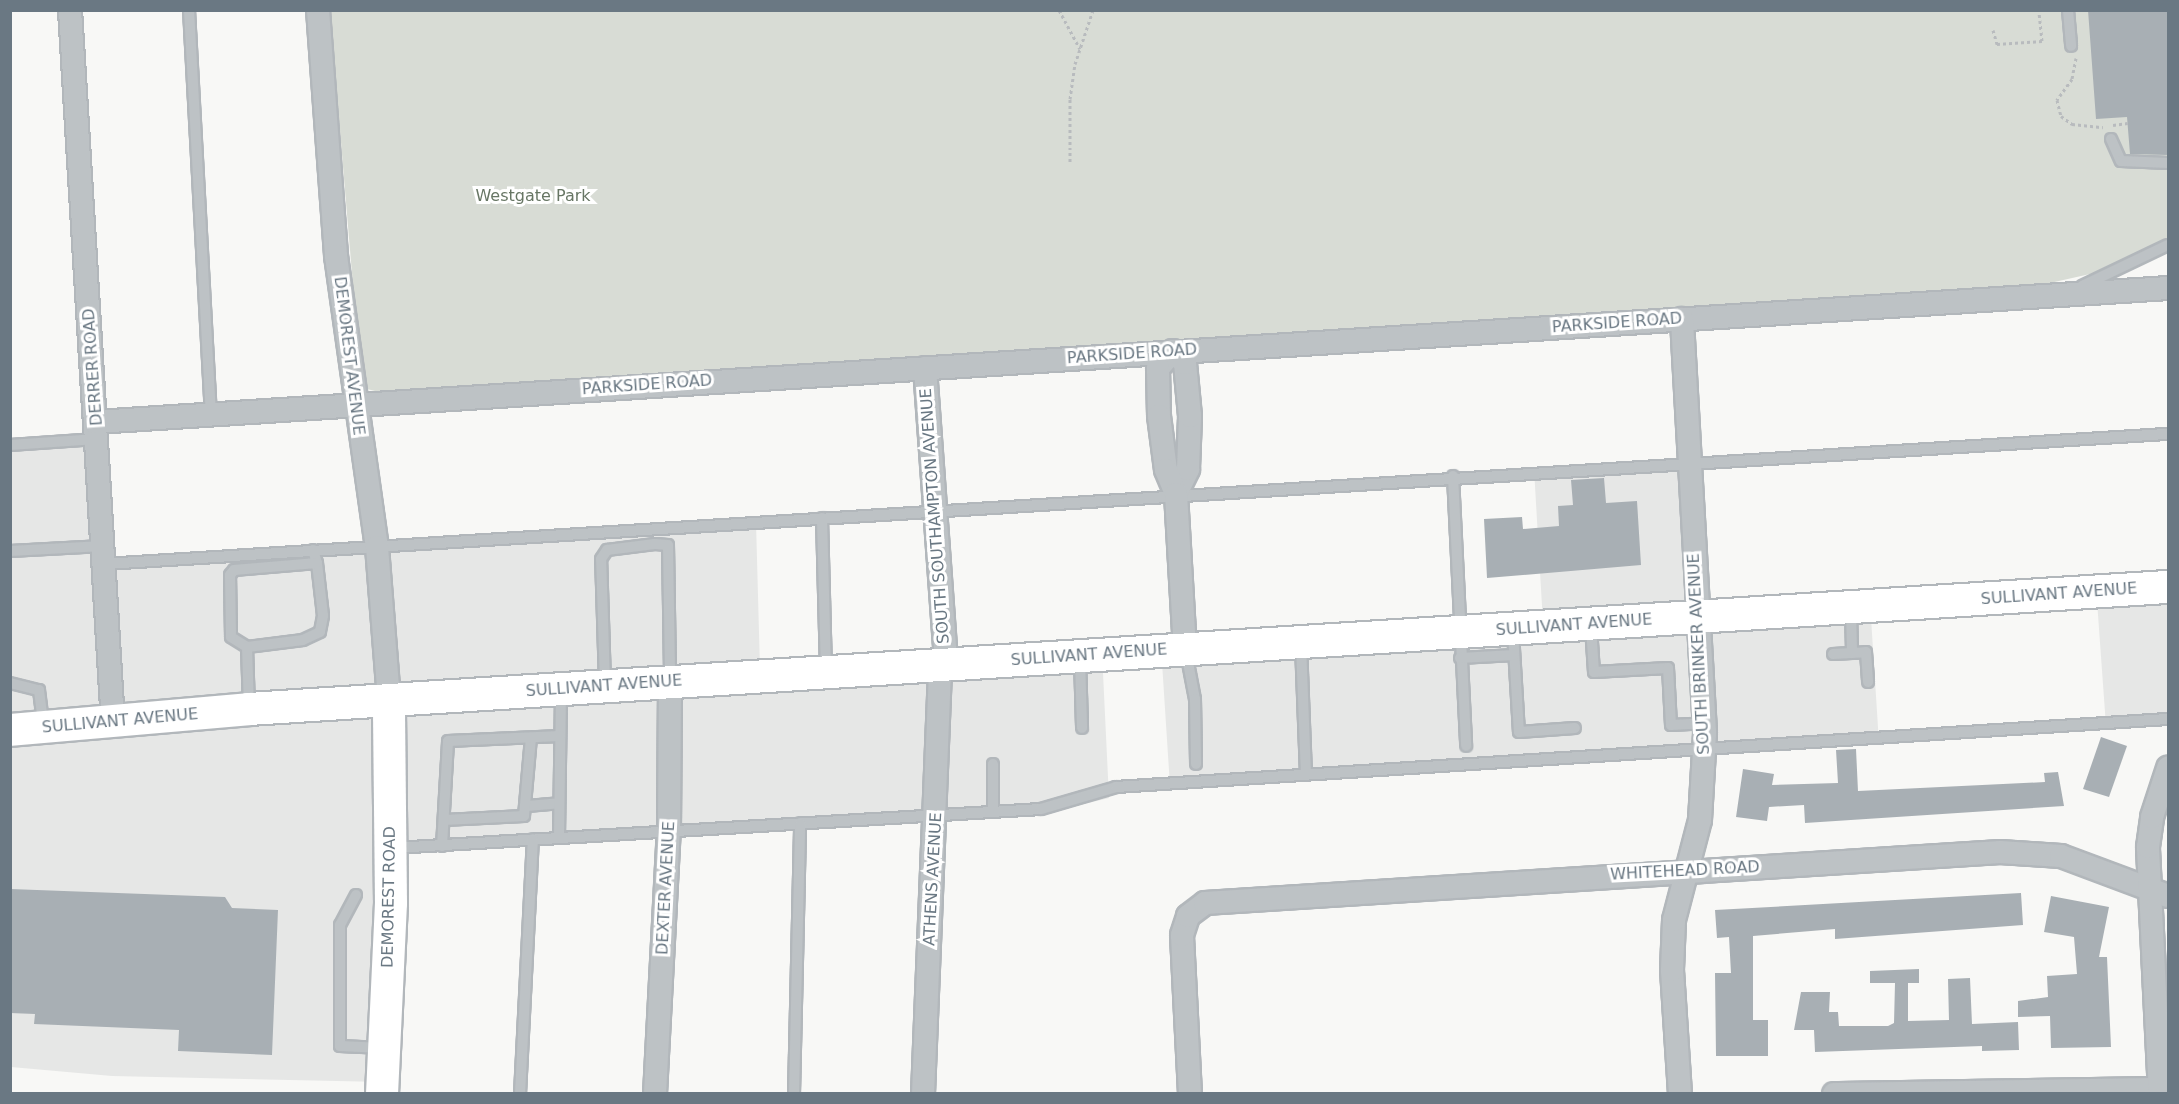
<!DOCTYPE html>
<style>
body{margin:0}
#map{position:relative;width:2179px;height:1104px;overflow:hidden;background:#f8f8f6;font-family:"DejaVu Sans",sans-serif}
div>[style]{position:absolute}
[style*='--x']{left:calc(var(--x)*1px);top:calc(var(--y)*1px);width:calc(var(--w)*1px);rotate:calc(var(--a)*1deg)}
.built>*{inset:0;background:#e6e7e6}
.green>*{inset:0;background:#d8dcd5}
.building>*{inset:0;background:#a8afb4}
.path>*{height:3px;margin-top:-1.5px;transform-origin:0;background:repeating-linear-gradient(90deg,#b8bbbe 0 3px,transparent 0 6px)}
.roads{filter:drop-shadow(2px 0 #b2b7bb) drop-shadow(-2px 0 #b2b7bb) drop-shadow(0 2px #b2b7bb) drop-shadow(0 -2px #b2b7bb)}
.lane>*{height:10px;margin:-5px;padding:0 5px;transform-origin:5px;border-radius:5px;background:#bdc2c5}
.street>*{height:22px;margin:-11px;padding:0 11px;transform-origin:11px;border-radius:11px;background:#bdc2c5}
.secondary>*{height:32px;margin:-16px;padding:0 16px;transform-origin:16px;border-radius:16px;background:#fff}
span{translate:-50% -50%;white-space:nowrap;text-align:center;line-height:1.15;-webkit-text-stroke:6px #fff;paint-order:stroke}
.park-label{font-size:16px;color:#677664}
.street-label{font-size:16px;color:#6a7883}
.frame{position:absolute;inset:0;border:12px solid #6a7883;pointer-events:none}
</style>
<div id="map">
<div class="built">
<div style="clip-path:polygon(102px 432px,108px 563px,756px 522px,760px 669px,1102px 652px,1109px 798px,1043px 814px,396px 854px,384px 1082px,112px 1076px,11px 1067px,11px 441px)"></div>
<div style="clip-path:polygon(1695px 459px,1704px 612px,1870px 602px,1879px 743px,1170px 786px,1161px 647px,1543px 623px,1534px 469px)"></div>
<div style="clip-path:polygon(2168px 583px,2168px 725px,2106px 726px,2096px 587px)"></div>
</div>
<div class="green">
<div style="clip-path:polygon(330px 11px,2168px 11px,2168px 240px,2108px 270px,2027px 288px,379px 392px,367px 389px,361px 381px)"></div>
</div>
<div class="building">
<div style="clip-path:polygon(2088px 10px,2169px 10px,2169px 155px,2130px 154px,2127px 117px,2096px 119px)"></div>
<div style="clip-path:polygon(1604px 478px,1606px 503px,1637px 501px,1641px 565px,1487px 578px,1484px 519px,1522px 517px,1523px 529px,1559px 526px,1558px 506px,1573px 505px,1571px 480px)"></div>
<div style="clip-path:polygon(2101px 737px,2127px 746px,2109px 797px,2083px 789px)"></div>
<div style="clip-path:polygon(1856px 749px,1858px 791px,2045px 782px,2044px 773px,2058px 772px,2064px 806px,1805px 823px,1804px 805px,1769px 807px,1767px 821px,1736px 817px,1743px 769px,1774px 774px,1772px 785px,1838px 783px,1836px 750px)"></div>
<div style="clip-path:polygon(10px 889px,225px 897px,232px 908px,278px 910px,272px 1055px,178px 1051px,179px 1030px,34px 1024px,35px 1014px,10px 1013px)"></div>
<div style="clip-path:polygon(2021px 893px,2023px 925px,1835px 939px,1835px 929px,1753px 936px,1753px 1020px,1768px 1020px,1768px 1056px,1716px 1056px,1715px 973px,1731px 973px,1729px 937px,1717px 938px,1715px 910px)"></div>
<div style="clip-path:polygon(2051px 896px,2109px 907px,2099px 957px,2107px 957px,2111px 1047px,2051px 1048px,2050px 1016px,2018px 1017px,2018px 1001px,2048px 997px,2047px 976px,2077px 974px,2074px 937px,2044px 932px)"></div>
<div style="clip-path:polygon(1919px 969px,1919px 983px,1908px 983px,1908px 1021px,1949px 1020px,1948px 979px,1970px 978px,1972px 1024px,2018px 1022px,2019px 1050px,1982px 1051px,1982px 1046px,1815px 1052px,1814px 1030px,1794px 1030px,1801px 992px,1830px 992px,1829px 1012px,1838px 1012px,1839px 1026px,1888px 1026px,1894px 1023px,1895px 983px,1870px 983px,1870px 971px)"></div>
</div>
<div class="path">
<div style="--x:1059;--y:10;--w:44;--a:61.7"></div>
<div style="--x:1993;--y:30;--w:15;--a:74"></div>
<div style="--x:1997;--y:44;--w:45;--a:-3.8"></div>
<div style="--x:2042;--y:41;--w:31;--a:-96"></div>
<div style="--x:2076;--y:58;--w:21;--a:101"></div>
<div style="--x:2072;--y:79;--w:26;--a:126"></div>
<div style="--x:2057;--y:100;--w:16;--a:76"></div>
<div style="--x:2061;--y:116;--w:14;--a:36"></div>
<div style="--x:2072;--y:124;--w:31;--a:6"></div>
<div style="--x:2113;--y:125;--w:15;--a:-8"></div>
<div style="--x:1070;--y:162;--w:63;--a:-90"></div>
<div style="--x:1070;--y:99;--w:35;--a:-82"></div>
<div style="--x:1075;--y:64;--w:57;--a:-71.6"></div>
</div>
<div class="roads">
<div class="lane">
<div style="--x:189;--y:10;--w:405;--a:86.9"></div>
<div style="--x:2068;--y:10;--w:36;--a:85"></div>
<div style="--x:2111;--y:139;--w:24;--a:66"></div>
<div style="--x:2121;--y:161;--w:47;--a:2.4"></div>
<div style="--x:2082;--y:286;--w:95;--a:-25.5"></div>
<div style="--x:10;--y:445;--w:87;--a:-3.9"></div>
<div style="--x:1453;--y:476;--w:270;--a:87.2"></div>
<div style="--x:822;--y:518;--w:151;--a:88.5"></div>
<div style="--x:313;--y:550;--w:14;--a:73"></div>
<div style="--x:317;--y:563;--w:53;--a:83.5"></div>
<div style="--x:323;--y:616;--w:16;--a:101"></div>
<div style="--x:320;--y:632;--w:19;--a:155"></div>
<div style="--x:303;--y:640;--w:56;--a:172.9"></div>
<div style="--x:247;--y:647;--w:19;--a:-148"></div>
<div style="--x:231;--y:637;--w:62;--a:-90.9"></div>
<div style="--x:230;--y:575;--w:6;--a:-51"></div>
<div style="--x:234;--y:570;--w:83;--a:-4.8"></div>
<div style="--x:10;--y:551;--w:93;--a:-3.1"></div>
<div style="--x:105;--y:564;--w:2067;--a:-3.61"></div>
<div style="--x:1851;--y:610;--w:42;--a:88.6"></div>
<div style="--x:1591;--y:627;--w:45;--a:86.2"></div>
<div style="--x:1594;--y:672;--w:74;--a:-3.1"></div>
<div style="--x:1668;--y:668;--w:57;--a:87"></div>
<div style="--x:1671;--y:725;--w:34;--a:-3"></div>
<div style="--x:1513;--y:632;--w:100;--a:86.6"></div>
<div style="--x:1519;--y:732;--w:56;--a:-4.1"></div>
<div style="--x:1301;--y:645;--w:130;--a:87.8"></div>
<div style="--x:247;--y:647;--w:60;--a:88.1"></div>
<div style="--x:1186;--y:652;--w:48;--a:79.2"></div>
<div style="--x:1195;--y:699;--w:65;--a:89.1"></div>
<div style="--x:1833;--y:654;--w:33;--a:-3"></div>
<div style="--x:1866;--y:652;--w:30;--a:86"></div>
<div style="--x:1460;--y:658;--w:54;--a:-3.2"></div>
<div style="--x:1080;--y:659;--w:69;--a:88.3"></div>
<div style="--x:10;--y:683;--w:30;--a:14"></div>
<div style="--x:39;--y:690;--w:35;--a:83"></div>
<div style="--x:605;--y:683;--w:124;--a:-91.8"></div>
<div style="--x:601;--y:559;--w:11;--a:-56"></div>
<div style="--x:607;--y:550;--w:48;--a:-7.1"></div>
<div style="--x:655;--y:544;--w:13;--a:4"></div>
<div style="--x:668;--y:545;--w:134;--a:89.1"></div>
<div style="--x:527;--y:806;--w:32;--a:-5"></div>
<div style="--x:993;--y:812;--w:48;--a:-90"></div>
<div style="--x:444;--y:820;--w:80;--a:-2.9"></div>
<div style="--x:524;--y:816;--w:78;--a:-84.9"></div>
<div style="--x:559;--y:837;--w:145;--a:-89.2"></div>
<div style="--x:442;--y:846;--w:105;--a:-86.7"></div>
<div style="--x:448;--y:741;--w:112;--a:-2.6"></div>
<div style="--x:394;--y:848;--w:648;--a:-3.45"></div>
<div style="--x:1041;--y:809;--w:78;--a:-16.3"></div>
<div style="--x:1116;--y:787;--w:1054;--a:-3.7"></div>
<div style="--x:356;--y:895;--w:34;--a:118"></div>
<div style="--x:340;--y:925;--w:121;--a:90"></div>
<div style="--x:340;--y:1046;--w:43;--a:2.7"></div>
<div style="--x:520;--y:1094;--w:255;--a:-87.1"></div>
<div style="--x:794;--y:1094;--w:271;--a:-88.7"></div>
</div>
<div class="street">
<div style="--x:70;--y:10;--w:714;--a:86.55"></div>
<div style="--x:318;--y:10;--w:247;--a:85.8"></div>
<div style="--x:336;--y:256;--w:294;--a:82"></div>
<div style="--x:377;--y:547;--w:154;--a:85.5"></div>
<div style="--x:925;--y:368;--w:297;--a:85.9"></div>
<div style="--x:96;--y:422;--w:2076;--a:-3.7"></div>
<div style="--x:1176;--y:494;--w:28;--a:-64"></div>
<div style="--x:1188;--y:469;--w:53;--a:-87.8"></div>
<div style="--x:1190;--y:416;--w:53;--a:-95.4"></div>
<div style="--x:1185;--y:363;--w:17;--a:-135"></div>
<div style="--x:1173;--y:351;--w:23;--a:131"></div>
<div style="--x:1158;--y:368;--w:48;--a:88.8"></div>
<div style="--x:1159;--y:416;--w:54;--a:82.6"></div>
<div style="--x:1166;--y:470;--w:26;--a:67"></div>
<div style="--x:1176;--y:494;--w:154;--a:86.7"></div>
<div style="--x:655;--y:1094;--w:265;--a:-87"></div>
<div style="--x:669;--y:829;--w:147;--a:-89.6"></div>
<div style="--x:923;--y:1094;--w:430;--a:-87.7"></div>
<div style="--x:1190;--y:1094;--w:159;--a:-92.9"></div>
<div style="--x:1182;--y:935;--w:20;--a:-72"></div>
<div style="--x:1188;--y:916;--w:21;--a:-37"></div>
<div style="--x:1205;--y:903;--w:797;--a:-3.67"></div>
<div style="--x:2000;--y:852;--w:61;--a:3.8"></div>
<div style="--x:2061;--y:856;--w:114;--a:20.5"></div>
<div style="--x:1680;--y:1094;--w:124;--a:-93.7"></div>
<div style="--x:1672;--y:970;--w:50;--a:-87.7"></div>
<div style="--x:1674;--y:920;--w:103;--a:-75.4"></div>
<div style="--x:1700;--y:820;--w:88;--a:-86.7"></div>
<div style="--x:1705;--y:732;--w:414;--a:-93.2"></div>
<div style="--x:1834;--y:1094;--w:325;--a:-0.9"></div>
<div style="--x:2160;--y:1094;--w:247;--a:-92.8"></div>
<div style="--x:2148;--y:847;--w:30;--a:-82"></div>
<div style="--x:2152;--y:817;--w:52;--a:-71.9"></div>
</div>
<div class="secondary">
<div style="--x:10;--y:730;--w:240;--a:-5"></div>
<div style="--x:249;--y:709;--w:1923;--a:-3.64"></div>
<div style="--x:382;--y:1094;--w:191;--a:-87.3"></div>
<div style="--x:391;--y:903;--w:202;--a:-90.6"></div>
</div>
</div>
<div class="park-label">
<span style="left:533px;top:196px">Westgate Park</span>
</div>
<div class="street-label">
<span style="left:1617px;top:323px;rotate:-4deg">PARKSIDE ROAD</span>
<span style="left:1132px;top:354px;rotate:-4deg">PARKSIDE ROAD</span>
<span style="left:349px;top:356px;rotate:83deg">DEMOREST AVENUE</span>
<span style="left:93px;top:367px;rotate:-94deg">DERRER ROAD</span>
<span style="left:647px;top:385px;rotate:-4deg">PARKSIDE ROAD</span>
<span style="left:935px;top:516px;rotate:-94deg">SOUTH SOUTHAMPTON AVENUE</span>
<span style="left:2059px;top:594px;rotate:-4deg">SULLIVANT AVENUE</span>
<span style="left:1574px;top:625px;rotate:-4deg">SULLIVANT AVENUE</span>
<span style="left:1699px;top:654px;rotate:-93deg">SOUTH BRINKER AVENUE</span>
<span style="left:1089px;top:655px;rotate:-4deg">SULLIVANT AVENUE</span>
<span style="left:604px;top:686px;rotate:-4deg">SULLIVANT AVENUE</span>
<span style="left:120px;top:721px;rotate:-5deg">SULLIVANT AVENUE</span>
<span style="left:1685px;top:871px;rotate:-3deg">WHITEHEAD ROAD</span>
<span style="left:933px;top:879px;rotate:-87deg">ATHENS AVENUE</span>
<span style="left:666px;top:888px;rotate:-87deg">DEXTER AVENUE</span>
<span style="left:389px;top:897px;rotate:-89deg">DEMOREST ROAD</span>
</div>
<div class="frame"></div>
</div>
